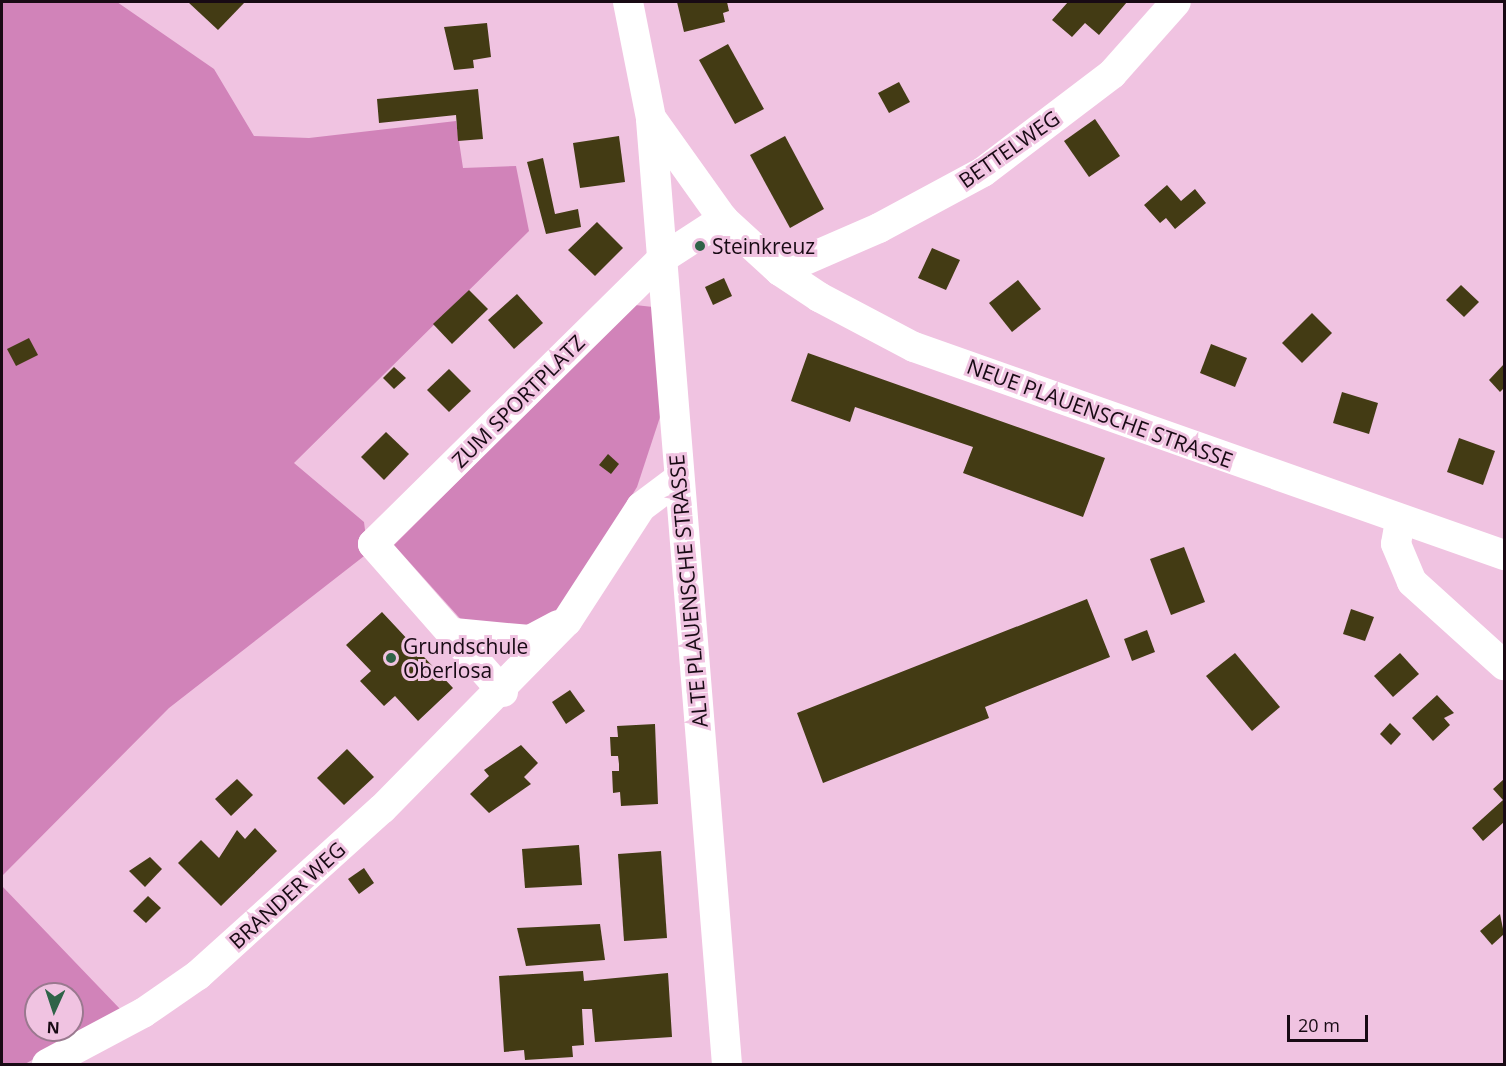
<!DOCTYPE html>
<style>
body{margin:0}
#map{position:relative;width:1506px;height:1066px;overflow:hidden;background:#f0c3e1;font-family:"Open Sans",sans-serif}
div>[style]{position:absolute}
[style*='--x']{left:calc(var(--x)*1px);top:calc(var(--y)*1px);width:calc(var(--w)*1px);rotate:calc(var(--a)*1deg)}
.green>*{inset:0;background:#d183b9}
.building>*{inset:0;background:#433b14}
.minor>*{height:30px;margin:-15px;padding:0 15px;transform-origin:15px;border-radius:15px;background:#fff}
.dots>*{width:16px;height:16px;translate:-50% -50%;box-sizing:border-box;border:3px solid #f0c3e1;border-radius:50%}
span{translate:-50% -50%;white-space:nowrap;text-align:center;line-height:1.15;-webkit-text-stroke:6px #f0c3e1;paint-order:stroke}
.street-label{font-size:21px;color:#180a14}
.poi-label{font-size:21px;color:#180a14}
.left{translate:0 -50%;text-align:left}
.frame{position:absolute;inset:0;border:3px solid #180a14;pointer-events:none}
.north{position:absolute;left:24px;top:982px;width:60px;height:60px;box-sizing:border-box;background:#f0c3e1;border:2px solid #9a798f;border-radius:50%;rotate:183deg;font-size:16px;font-weight:700;line-height:24px;text-align:center;color:#180a14}
.north::after{content:'';display:block;margin:auto;width:21px;height:27px;background:#2f6348;clip-path:polygon(50% 0,100% 100%,50% 72%,0 100%)}
.scale{position:absolute;left:1287px;top:1015px;width:81px;height:27px;box-sizing:border-box;border:3px solid #180a14;border-top:0;padding-left:8px;font-size:18px;line-height:21px;white-space:nowrap;color:#180a14;-webkit-text-stroke:4px #f0c3e1;paint-order:stroke}
</style>
<div id="map">
<div class="green">
<div style="clip-path:polygon(2px 2px,117px 2px,214px 69px,254px 136px,309px 138px,456px 121px,463px 168px,516px 166px,529px 231px,294px 463px,364px 522px,368px 553px,169px 708px,2px 876px)"></div>
<div style="clip-path:polygon(635px 305px,653px 307px,662px 411px,637px 487px,564px 606px,547px 623px,500px 632px,465px 624px,394px 545px)"></div>
<div style="clip-path:polygon(evenodd,2px 886px,121px 1010px,25px 1064px,2px 1064px,2px 886px,36px 994px,72px 994px,72px 1030px,36px 1030px,36px 994px)"></div>
</div>
<div class="building">
<div style="clip-path:polygon(188px 2px,245px 2px,218px 30px)"></div>
<div style="clip-path:polygon(677px 2px,727px 2px,729px 11px,723px 13px,725px 22px,684px 32px)"></div>
<div style="clip-path:polygon(1068px 2px,1127px 2px,1099px 35px,1085px 23px,1072px 37px,1052px 20px)"></div>
<div style="clip-path:polygon(487px 23px,491px 57px,473px 60px,474px 68px,454px 70px,444px 27px)"></div>
<div style="clip-path:polygon(728px 44px,764px 109px,735px 124px,699px 60px)"></div>
<div style="clip-path:polygon(899px 82px,910px 102px,889px 113px,878px 93px)"></div>
<div style="clip-path:polygon(478px 89px,483px 139px,458px 141px,456px 115px,379px 123px,377px 99px)"></div>
<div style="clip-path:polygon(1095px 119px,1120px 156px,1089px 177px,1064px 141px)"></div>
<div style="clip-path:polygon(619px 136px,625px 182px,580px 188px,573px 143px)"></div>
<div style="clip-path:polygon(785px 136px,824px 209px,790px 228px,750px 155px)"></div>
<div style="clip-path:polygon(543px 158px,555px 214px,578px 209px,581px 227px,546px 234px,527px 162px)"></div>
<div style="clip-path:polygon(1167px 185px,1181px 201px,1195px 189px,1206px 203px,1175px 229px,1166px 218px,1160px 223px,1144px 205px)"></div>
<div style="clip-path:polygon(597px 222px,623px 248px,595px 276px,568px 250px)"></div>
<div style="clip-path:polygon(932px 248px,960px 260px,946px 290px,918px 278px)"></div>
<div style="clip-path:polygon(724px 278px,732px 296px,713px 305px,705px 287px)"></div>
<div style="clip-path:polygon(1018px 280px,1041px 309px,1012px 332px,989px 303px)"></div>
<div style="clip-path:polygon(1461px 285px,1479px 302px,1464px 317px,1446px 300px)"></div>
<div style="clip-path:polygon(469px 290px,488px 309px,452px 344px,433px 324px)"></div>
<div style="clip-path:polygon(517px 294px,543px 323px,514px 349px,488px 320px)"></div>
<div style="clip-path:polygon(1312px 313px,1332px 333px,1302px 363px,1282px 343px)"></div>
<div style="clip-path:polygon(29px 338px,38px 355px,16px 366px,7px 349px)"></div>
<div style="clip-path:polygon(1211px 344px,1247px 358px,1235px 387px,1200px 373px)"></div>
<div style="clip-path:polygon(808px 353px,1105px 458px,1083px 517px,963px 473px,973px 447px,855px 407px,850px 422px,791px 401px)"></div>
<div style="clip-path:polygon(1504px 364px,1504px 388px,1500px 392px,1489px 380px)"></div>
<div style="clip-path:polygon(394px 367px,406px 378px,394px 389px,383px 378px)"></div>
<div style="clip-path:polygon(449px 369px,471px 391px,449px 412px,427px 390px)"></div>
<div style="clip-path:polygon(1342px 392px,1378px 403px,1369px 434px,1333px 423px)"></div>
<div style="clip-path:polygon(386px 432px,409px 454px,384px 480px,361px 457px)"></div>
<div style="clip-path:polygon(1459px 438px,1495px 451px,1483px 485px,1447px 472px)"></div>
<div style="clip-path:polygon(608px 454px,619px 464px,611px 474px,599px 465px)"></div>
<div style="clip-path:polygon(1184px 547px,1205px 602px,1171px 615px,1150px 559px)"></div>
<div style="clip-path:polygon(1087px 599px,1110px 657px,985px 707px,989px 718px,823px 783px,797px 713px)"></div>
<div style="clip-path:polygon(1351px 609px,1374px 617px,1365px 641px,1343px 634px)"></div>
<div style="clip-path:polygon(382px 612px,453px 688px,418px 721px,395px 696px,384px 706px,360px 681px,371px 671px,346px 645px)"></div>
<div style="clip-path:polygon(1147px 630px,1155px 652px,1132px 661px,1124px 639px)"></div>
<div style="clip-path:polygon(1235px 653px,1280px 707px,1252px 731px,1206px 676px)"></div>
<div style="clip-path:polygon(1400px 653px,1419px 674px,1393px 697px,1374px 676px)"></div>
<div style="clip-path:polygon(570px 690px,585px 711px,566px 724px,552px 702px)"></div>
<div style="clip-path:polygon(1437px 695px,1454px 713px,1444px 718px,1450px 725px,1433px 741px,1412px 718px)"></div>
<div style="clip-path:polygon(1390px 723px,1401px 734px,1391px 745px,1380px 734px)"></div>
<div style="clip-path:polygon(655px 724px,658px 804px,621px 806px,620px 792px,613px 793px,612px 771px,619px 771px,619px 764px,618px 756px,611px 756px,610px 737px,618px 737px,617px 726px)"></div>
<div style="clip-path:polygon(521px 745px,538px 763px,524px 777px,531px 784px,489px 813px,470px 794px,489px 776px,484px 770px)"></div>
<div style="clip-path:polygon(347px 749px,374px 777px,344px 805px,317px 778px)"></div>
<div style="clip-path:polygon(237px 779px,253px 795px,231px 816px,215px 799px)"></div>
<div style="clip-path:polygon(1504px 779px,1504px 822px,1483px 841px,1472px 828px,1503px 800px,1493px 789px)"></div>
<div style="clip-path:polygon(255px 828px,277px 851px,221px 906px,178px 863px,201px 840px,219px 858px,237px 830px,245px 839px)"></div>
<div style="clip-path:polygon(579px 845px,582px 885px,525px 888px,522px 849px)"></div>
<div style="clip-path:polygon(661px 851px,667px 938px,624px 941px,618px 854px)"></div>
<div style="clip-path:polygon(150px 857px,162px 869px,145px 887px,129px 871px)"></div>
<div style="clip-path:polygon(364px 868px,374px 883px,359px 894px,348px 879px)"></div>
<div style="clip-path:polygon(148px 896px,161px 908px,146px 923px,133px 911px)"></div>
<div style="clip-path:polygon(1500px 914px,1504px 934px,1492px 945px,1480px 931px)"></div>
<div style="clip-path:polygon(600px 924px,605px 960px,526px 966px,517px 928px)"></div>
<div style="clip-path:polygon(583px 971px,584px 981px,668px 973px,672px 1037px,595px 1042px,592px 1009px,582px 1009px,584px 1045px,572px 1046px,573px 1057px,525px 1060px,524px 1050px,504px 1052px,499px 976px)"></div>
</div>
<div class="minor">
<div style="--x:628;--y:2;--w:118;--a:78.8"></div>
<div style="--x:651;--y:118;--w:124;--a:54.5"></div>
<div style="--x:723;--y:219;--w:77;--a:42.4"></div>
<div style="--x:780;--y:271;--w:47;--a:33.7"></div>
<div style="--x:819;--y:297;--w:107;--a:27.8"></div>
<div style="--x:914;--y:347;--w:626;--a:19.42"></div>
<div style="--x:651;--y:120;--w:947;--a:85.4"></div>
<div style="--x:780;--y:271;--w:108;--a:-23.5"></div>
<div style="--x:879;--y:228;--w:118;--a:-28.3"></div>
<div style="--x:983;--y:172;--w:162;--a:-37.2"></div>
<div style="--x:1112;--y:74;--w:96;--a:-48.4"></div>
<div style="--x:1400;--y:521;--w:23;--a:100"></div>
<div style="--x:1396;--y:544;--w:41;--a:67.2"></div>
<div style="--x:1412;--y:582;--w:124;--a:42.1"></div>
<div style="--x:454;--y:633;--w:76;--a:5.3"></div>
<div style="--x:530;--y:640;--w:32;--a:-28"></div>
<div style="--x:503;--y:692;--w:197;--a:-131.3"></div>
<div style="--x:373;--y:544;--w:407;--a:-44.6"></div>
<div style="--x:663;--y:258;--w:72;--a:-33"></div>
<div style="--x:47;--y:1064;--w:109;--a:-28"></div>
<div style="--x:143;--y:1013;--w:67;--a:-34.6"></div>
<div style="--x:198;--y:975;--w:248;--a:-42.1"></div>
<div style="--x:382;--y:809;--w:264;--a:-45.5"></div>
<div style="--x:567;--y:621;--w:136;--a:-57"></div>
<div style="--x:641;--y:507;--w:45;--a:-36.9"></div>
</div>
<div class="dots">
<div style="left:700px;top:246px;background:#2f6348"></div>
<div style="left:391px;top:658px;background:#2f6348"></div>
</div>
<div class="street-label">
<span style="left:1009px;top:149px;rotate:-35deg">BETTELWEG</span>
<span style="left:518px;top:401px;rotate:-45deg">ZUM SPORTPLATZ</span>
<span style="left:1100px;top:413px;rotate:20deg">NEUE PLAUENSCHE STRASSE</span>
<span style="left:688px;top:591px;rotate:-95deg">ALTE PLAUENSCHE STRASSE</span>
<span style="left:287px;top:895px;rotate:-42deg">BRANDER WEG</span>
</div>
<div class="poi-label">
<span class="left" style="left:712px;top:246px">Steinkreuz</span>
<span class="left" style="left:403px;top:658px">Grundschule<br>Oberlosa</span>
</div>
<div class="frame"></div>
<div class="north">N</div>
<div class="scale">20 m</div>
</div>
